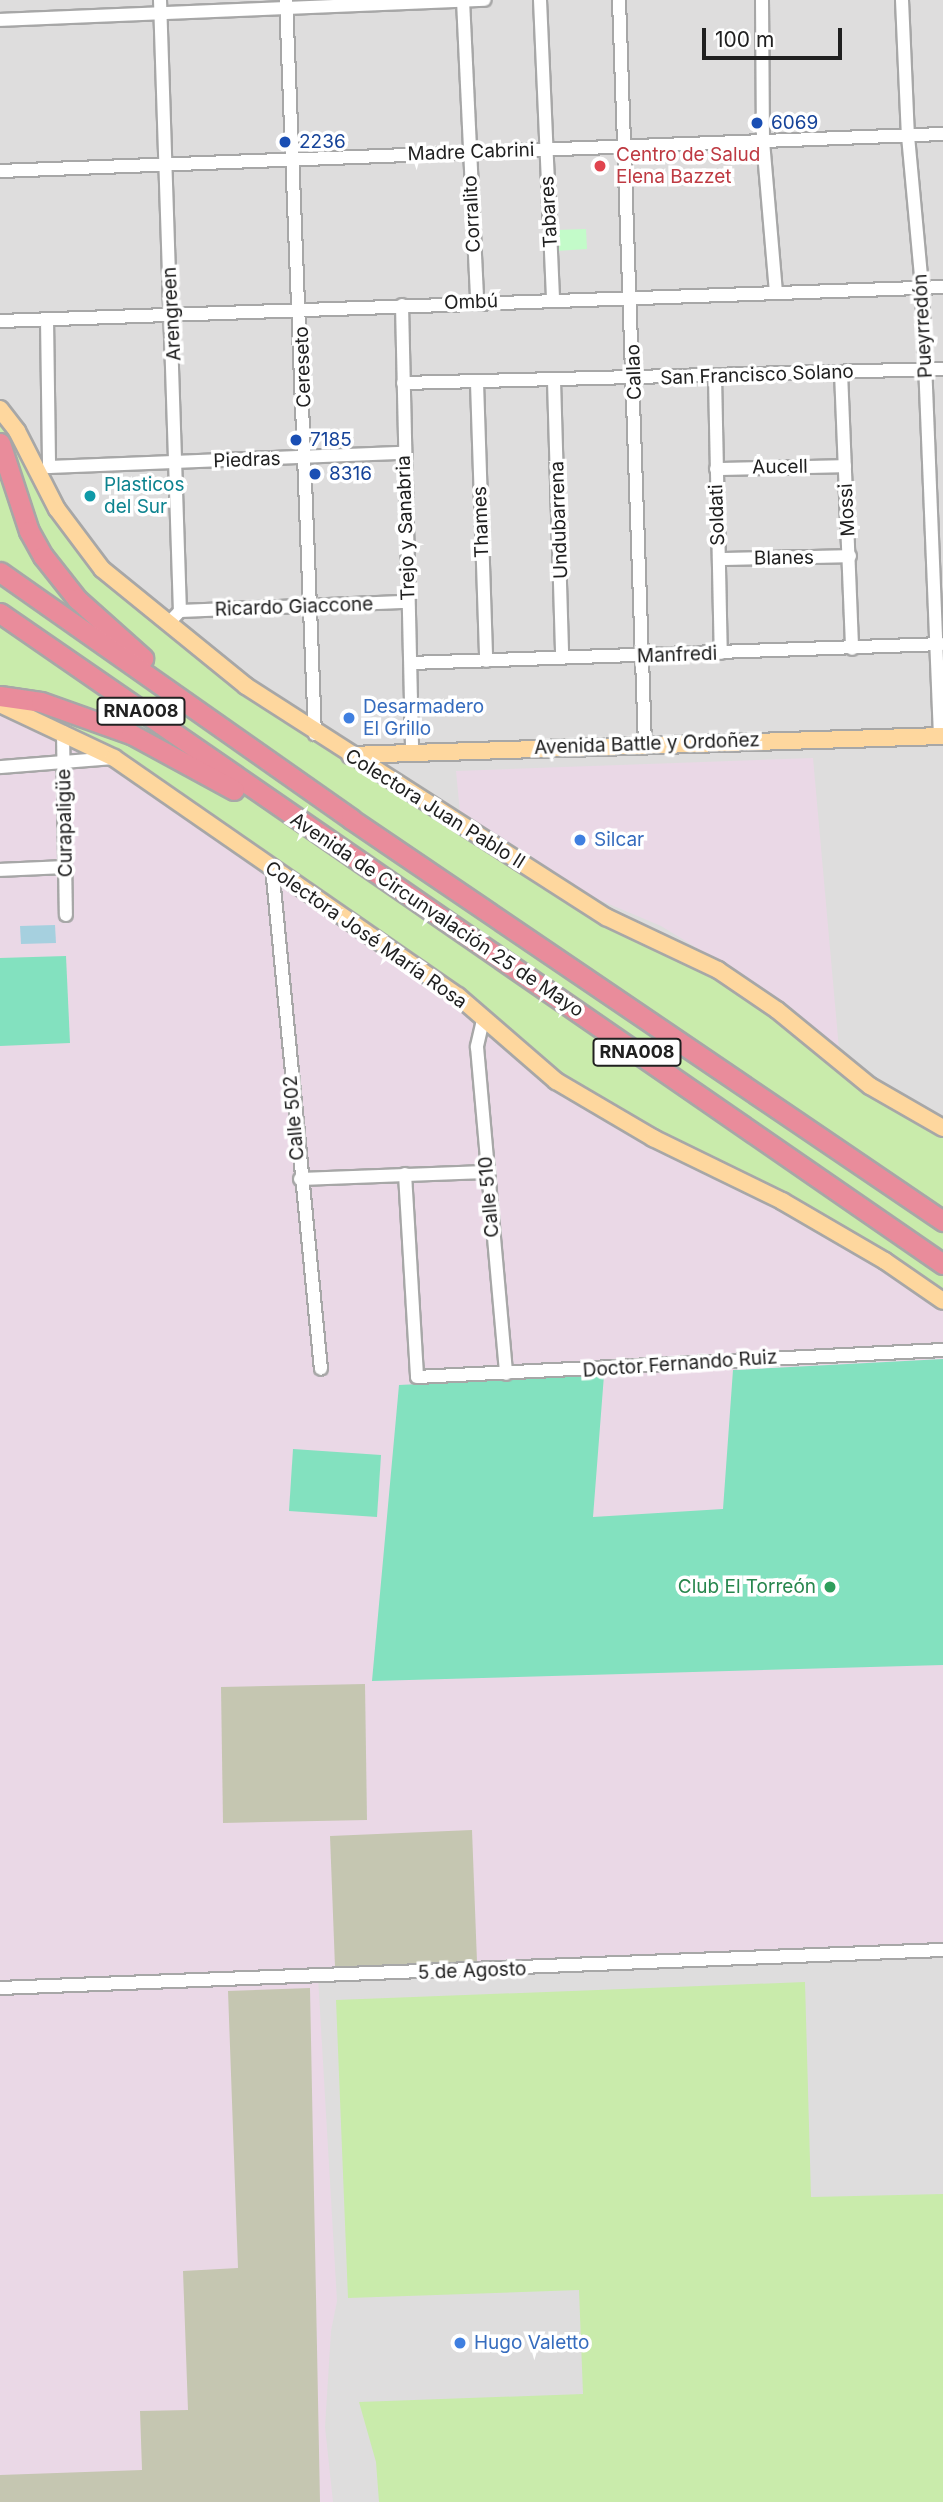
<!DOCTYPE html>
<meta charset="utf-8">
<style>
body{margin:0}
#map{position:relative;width:943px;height:2502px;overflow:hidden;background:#f1ede6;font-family:Inter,sans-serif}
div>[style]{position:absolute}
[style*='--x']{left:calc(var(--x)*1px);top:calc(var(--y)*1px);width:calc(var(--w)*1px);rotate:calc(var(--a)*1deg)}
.residential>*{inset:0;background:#dedddd}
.industrial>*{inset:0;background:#ead8e6}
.construction>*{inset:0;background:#c5c6b1}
.grass>*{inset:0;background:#c9ebab}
.park>*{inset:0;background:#c3fbc9}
.pitch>*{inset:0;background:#83e1bf}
.water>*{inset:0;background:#a6d0df}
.roads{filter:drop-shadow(2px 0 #a7a7a7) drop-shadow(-2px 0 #a7a7a7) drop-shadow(0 2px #a7a7a7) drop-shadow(0 -2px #a7a7a7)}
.minor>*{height:12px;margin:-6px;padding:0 6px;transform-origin:6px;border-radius:6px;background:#fff}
.major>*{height:16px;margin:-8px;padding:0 8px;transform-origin:8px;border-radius:8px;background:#fed79e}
.highway>*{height:19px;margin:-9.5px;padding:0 9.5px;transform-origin:9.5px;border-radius:9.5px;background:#e98c9b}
.dots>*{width:19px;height:19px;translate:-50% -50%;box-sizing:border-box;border:4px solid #fff;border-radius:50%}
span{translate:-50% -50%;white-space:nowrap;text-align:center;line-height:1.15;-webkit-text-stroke:7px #fff;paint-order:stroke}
.shield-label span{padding:2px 5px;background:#fff;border:2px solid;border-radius:5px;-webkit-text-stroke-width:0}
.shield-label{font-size:18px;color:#202020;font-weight:700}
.transit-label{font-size:19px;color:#164399}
.left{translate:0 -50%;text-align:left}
.street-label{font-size:19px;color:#202020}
.health-label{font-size:19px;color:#be3a42}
.culture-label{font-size:19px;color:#0d838f}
.shop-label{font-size:19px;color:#366cbe}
.leisure-label{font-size:19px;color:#27864d}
.right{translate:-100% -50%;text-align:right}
.scale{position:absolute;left:702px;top:28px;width:140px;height:32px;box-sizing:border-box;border:4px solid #202020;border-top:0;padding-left:9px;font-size:21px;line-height:24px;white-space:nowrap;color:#202020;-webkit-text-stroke:5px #fff;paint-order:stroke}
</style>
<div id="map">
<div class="residential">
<div style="clip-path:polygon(0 0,943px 0,943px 2502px,0 2502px)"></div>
</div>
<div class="industrial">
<div style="clip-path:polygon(0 704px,88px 745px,703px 1163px,943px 1301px,943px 1950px,318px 1977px,337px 2301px,331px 2331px,325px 2427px,333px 2502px,0 2502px)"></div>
<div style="clip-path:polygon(813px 758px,839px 1049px,761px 987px,661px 926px,597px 899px,543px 868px,460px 813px,456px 771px)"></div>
</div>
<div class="construction">
<div style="clip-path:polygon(365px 1684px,367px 1820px,223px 1823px,221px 1687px)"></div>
<div style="clip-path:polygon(472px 1830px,477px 1962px,335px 1967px,330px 1836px)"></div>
<div style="clip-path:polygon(310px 1988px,320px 2502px,0 2502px,0 2475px,142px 2470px,140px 2411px,188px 2410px,183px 2271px,238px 2268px,228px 1991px)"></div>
</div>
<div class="grass">
<div style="clip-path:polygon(0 409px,75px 537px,246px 686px,606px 917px,718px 970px,870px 1086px,943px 1128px,943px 1301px,885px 1261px,653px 1138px,497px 1034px,115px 758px,0 704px)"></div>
<div style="clip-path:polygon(805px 1982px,811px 2197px,943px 2194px,943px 2502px,379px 2502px,376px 2462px,359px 2402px,583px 2394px,579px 2290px,348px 2298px,336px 2000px)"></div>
</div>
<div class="park">
<div style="clip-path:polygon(586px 229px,587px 249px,556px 251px,555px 230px)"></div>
</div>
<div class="pitch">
<div style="clip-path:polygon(66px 956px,70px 1043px,0 1046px,0 958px)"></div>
<div style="clip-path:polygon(943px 1359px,943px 1665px,372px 1681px,399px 1385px,604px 1375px,593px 1517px,723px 1509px,733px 1370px)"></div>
<div style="clip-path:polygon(293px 1449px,381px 1455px,377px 1517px,289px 1511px)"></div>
</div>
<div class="water">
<div style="clip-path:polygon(55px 925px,56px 943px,21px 944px,20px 926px)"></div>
</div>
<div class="roads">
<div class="minor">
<div style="--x:160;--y:0;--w:611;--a:88.13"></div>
<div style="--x:180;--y:611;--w:16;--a:133"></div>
<div style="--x:286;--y:0;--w:735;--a:87.74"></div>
<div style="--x:463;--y:0;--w:301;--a:87.3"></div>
<div style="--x:540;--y:0;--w:299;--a:87.5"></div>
<div style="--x:619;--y:0;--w:744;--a:88"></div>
<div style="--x:762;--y:0;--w:141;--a:89.6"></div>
<div style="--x:763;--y:141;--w:152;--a:85.1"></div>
<div style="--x:902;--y:0;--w:136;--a:87.5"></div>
<div style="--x:908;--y:136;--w:153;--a:84.7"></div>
<div style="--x:922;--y:288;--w:448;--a:87.7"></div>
<div style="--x:0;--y:20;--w:485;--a:-2.4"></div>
<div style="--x:0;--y:171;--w:944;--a:-2.25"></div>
<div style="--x:402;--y:305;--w:446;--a:88.7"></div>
<div style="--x:47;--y:319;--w:148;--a:89.2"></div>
<div style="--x:0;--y:321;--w:944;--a:-2.06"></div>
<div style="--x:841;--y:372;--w:277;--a:87.7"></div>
<div style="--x:715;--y:377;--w:276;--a:88.8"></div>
<div style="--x:554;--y:381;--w:277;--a:88.3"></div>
<div style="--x:403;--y:383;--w:540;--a:-1.49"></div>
<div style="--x:477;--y:383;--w:278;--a:88.1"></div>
<div style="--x:49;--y:467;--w:355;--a:-2.3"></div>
<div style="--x:716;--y:469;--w:129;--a:-1.3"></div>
<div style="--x:719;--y:559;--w:131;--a:-1.3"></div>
<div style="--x:180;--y:611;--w:228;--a:-2.3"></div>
<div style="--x:411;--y:663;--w:531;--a:-2.05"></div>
<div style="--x:63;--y:732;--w:183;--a:89.1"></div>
<div style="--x:0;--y:767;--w:114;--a:-4.5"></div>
<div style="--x:272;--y:867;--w:504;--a:84.43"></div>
<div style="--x:0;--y:870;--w:65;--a:-2.6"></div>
<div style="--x:483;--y:1020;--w:28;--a:103"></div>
<div style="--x:477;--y:1047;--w:328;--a:84.9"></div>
<div style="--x:405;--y:1174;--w:203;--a:86.6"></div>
<div style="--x:417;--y:1377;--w:527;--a:-2.94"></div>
<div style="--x:300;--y:1179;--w:186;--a:-2.2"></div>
<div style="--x:0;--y:1988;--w:944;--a:-2.31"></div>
</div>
<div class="major">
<div style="--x:0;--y:409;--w:28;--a:52"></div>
<div style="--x:17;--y:431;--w:88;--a:62.9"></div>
<div style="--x:57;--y:509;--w:75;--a:53.1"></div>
<div style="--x:102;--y:569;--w:186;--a:39.1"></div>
<div style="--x:246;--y:686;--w:428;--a:32.7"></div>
<div style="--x:606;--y:917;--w:124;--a:25.3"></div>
<div style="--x:718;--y:970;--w:71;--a:34.1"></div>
<div style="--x:777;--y:1010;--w:120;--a:39.3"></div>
<div style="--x:870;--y:1086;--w:84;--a:29.9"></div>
<div style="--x:0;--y:704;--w:126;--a:25.3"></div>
<div style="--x:114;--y:758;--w:418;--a:34.7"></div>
<div style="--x:458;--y:996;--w:130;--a:40.9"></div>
<div style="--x:556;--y:1081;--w:113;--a:30.4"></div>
<div style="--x:653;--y:1138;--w:144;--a:26"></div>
<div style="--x:782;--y:1201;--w:119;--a:30.2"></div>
<div style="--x:885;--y:1261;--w:70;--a:34.6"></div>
<div style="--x:350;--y:755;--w:593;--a:-1.84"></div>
</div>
<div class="highway">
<div style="--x:0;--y:443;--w:93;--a:71.8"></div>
<div style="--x:29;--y:531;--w:29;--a:61"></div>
<div style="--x:43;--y:556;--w:55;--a:51.7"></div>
<div style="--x:77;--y:599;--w:89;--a:41.8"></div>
<div style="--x:0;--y:572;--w:429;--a:35.1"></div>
<div style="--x:351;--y:819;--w:716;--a:34.18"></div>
<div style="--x:0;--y:613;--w:1146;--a:34.62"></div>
<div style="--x:0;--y:696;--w:41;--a:8.3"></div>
<div style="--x:41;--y:702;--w:96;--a:19.6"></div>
<div style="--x:131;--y:734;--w:117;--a:28.5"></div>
</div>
</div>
<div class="dots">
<div style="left:757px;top:123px;background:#1a4fb4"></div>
<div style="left:285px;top:142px;background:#1a4fb4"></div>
<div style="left:600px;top:166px;background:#e0444e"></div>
<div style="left:296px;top:440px;background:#1a4fb4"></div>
<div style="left:315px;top:474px;background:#1a4fb4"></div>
<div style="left:90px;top:496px;background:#0f9aa8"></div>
<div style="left:349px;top:718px;background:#3f7fe0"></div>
<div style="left:580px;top:840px;background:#3f7fe0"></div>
<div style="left:830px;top:1587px;background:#2e9e5b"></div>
<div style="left:460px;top:2343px;background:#3f7fe0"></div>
</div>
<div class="shield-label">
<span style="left:141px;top:711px">RNA008</span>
<span style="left:637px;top:1052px">RNA008</span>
</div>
<div class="transit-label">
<span class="left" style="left:771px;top:123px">6069</span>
<span class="left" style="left:299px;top:142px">2236</span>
<span class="left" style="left:310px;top:440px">7185</span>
<span class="left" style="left:329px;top:474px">8316</span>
</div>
<div class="street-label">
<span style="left:471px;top:152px;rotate:-2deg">Madre Cabrini</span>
<span style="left:549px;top:212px;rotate:-93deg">Tabares</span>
<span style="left:472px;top:214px;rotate:-93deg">Corralito</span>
<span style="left:471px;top:302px;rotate:-2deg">Ombú</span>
<span style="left:172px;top:314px;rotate:-93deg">Arengreen</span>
<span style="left:923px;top:326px;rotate:-93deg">Pueyrredón</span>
<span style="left:303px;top:367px;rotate:-92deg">Cereseto</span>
<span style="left:634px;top:372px;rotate:-92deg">Callao</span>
<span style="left:757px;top:375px;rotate:-2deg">San Francisco Solano</span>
<span style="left:247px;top:460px;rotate:-2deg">Piedras</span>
<span style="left:780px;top:467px;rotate:-1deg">Aucell</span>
<span style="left:847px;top:510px;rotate:-93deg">Mossi</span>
<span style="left:717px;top:515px;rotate:-92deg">Soldati</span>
<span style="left:559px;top:520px;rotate:-92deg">Undubarrena</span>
<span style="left:481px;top:522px;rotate:-92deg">Thames</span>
<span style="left:406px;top:528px;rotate:-92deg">Trejo y Sanabria</span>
<span style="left:784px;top:558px;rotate:-1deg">Blanes</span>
<span style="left:294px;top:607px;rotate:-2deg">Ricardo Giaccone</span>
<span style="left:677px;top:655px;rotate:-2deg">Manfredi</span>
<span style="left:647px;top:744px;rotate:-2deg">Avenida Battle y Ordoñez</span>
<span style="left:435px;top:809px;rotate:32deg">Colectora Juan Pablo II</span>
<span style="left:65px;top:823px;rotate:-91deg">Curapaligüe</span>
<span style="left:437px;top:915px;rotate:34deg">Avenida de Circunvalación 25 de Mayo</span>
<span style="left:366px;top:935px;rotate:35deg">Colectora José María Rosa</span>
<span style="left:294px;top:1118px;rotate:-95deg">Calle 502</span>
<span style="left:489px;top:1197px;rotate:-95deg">Calle 510</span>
<span style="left:680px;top:1364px;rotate:-4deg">Doctor Fernando Ruiz</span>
<span style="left:472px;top:1971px;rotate:-2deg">5 de Agosto</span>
</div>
<div class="health-label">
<span class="left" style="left:616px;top:166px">Centro de Salud<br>Elena Bazzet</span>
</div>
<div class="culture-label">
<span class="left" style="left:104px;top:496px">Plasticos<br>del Sur</span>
</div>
<div class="shop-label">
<span class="left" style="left:363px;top:718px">Desarmadero<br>El Grillo</span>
<span class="left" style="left:594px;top:840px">Silcar</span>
<span class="left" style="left:474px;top:2343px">Hugo Valetto</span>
</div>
<div class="leisure-label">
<span class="right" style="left:816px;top:1587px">Club El Torreón</span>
</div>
<div class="scale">100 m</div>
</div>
